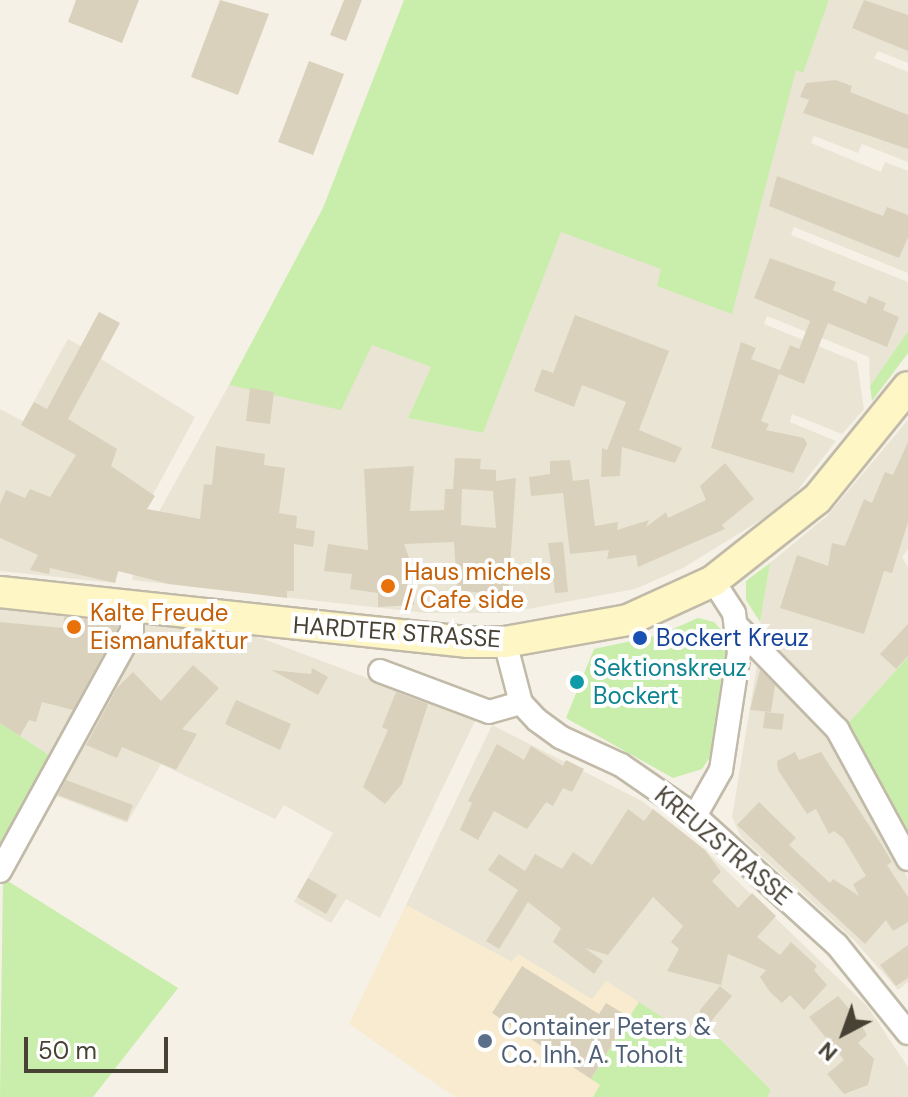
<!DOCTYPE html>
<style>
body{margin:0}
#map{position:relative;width:908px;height:1097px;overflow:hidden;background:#f5f1e6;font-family:"DM Sans",sans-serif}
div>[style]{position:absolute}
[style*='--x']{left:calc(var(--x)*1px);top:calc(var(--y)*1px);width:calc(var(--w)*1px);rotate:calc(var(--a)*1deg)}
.residential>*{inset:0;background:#e9e4d4}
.commercial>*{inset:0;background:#f8ebcf}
.green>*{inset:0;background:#c9edab}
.building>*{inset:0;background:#dad1bd}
.roads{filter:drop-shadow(2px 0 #c1baa8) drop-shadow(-2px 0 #c1baa8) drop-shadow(0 2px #c1baa8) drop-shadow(0 -2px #c1baa8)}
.minor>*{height:22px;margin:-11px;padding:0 11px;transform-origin:11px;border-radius:11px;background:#fff}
.secondary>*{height:30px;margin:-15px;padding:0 15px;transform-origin:15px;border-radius:15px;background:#fff6c6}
.dots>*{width:22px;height:22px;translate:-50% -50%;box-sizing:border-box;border:4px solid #fff;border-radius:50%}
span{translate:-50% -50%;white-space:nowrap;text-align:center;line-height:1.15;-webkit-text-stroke:8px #fff;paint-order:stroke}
.food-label{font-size:24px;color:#c56008}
.left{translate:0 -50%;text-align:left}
.street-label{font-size:24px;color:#484235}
.transit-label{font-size:24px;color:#164399}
.culture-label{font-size:24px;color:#0d838f}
.service-label{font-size:24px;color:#4e5e75}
.north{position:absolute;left:804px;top:993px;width:80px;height:80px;-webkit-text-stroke:6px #fff;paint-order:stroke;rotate:221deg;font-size:22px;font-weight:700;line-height:32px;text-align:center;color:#484235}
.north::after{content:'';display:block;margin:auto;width:28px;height:36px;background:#484235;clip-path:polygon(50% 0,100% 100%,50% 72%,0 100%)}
.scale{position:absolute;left:24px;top:1037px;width:144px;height:36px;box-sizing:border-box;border:4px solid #484235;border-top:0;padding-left:10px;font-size:24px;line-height:28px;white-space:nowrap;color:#484235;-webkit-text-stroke:6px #fff;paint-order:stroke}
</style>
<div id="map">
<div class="residential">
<div style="clip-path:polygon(829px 0,908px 0,908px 63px,878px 51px,874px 58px,908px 72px,908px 162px,862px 144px,858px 153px,814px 136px,811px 143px,881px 172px,885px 162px,908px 171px,908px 273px,794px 227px,791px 235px,908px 282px,908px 331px,870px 386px,869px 357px,767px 316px,764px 324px,857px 362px,864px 409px,842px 434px,792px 414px,790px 422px,836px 441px,797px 491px,769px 515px,683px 568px,635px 589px,506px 613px,426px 613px,132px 580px,141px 544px,229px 385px,295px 398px,372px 345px,431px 367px,408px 418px,483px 433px,561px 231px,662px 269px,657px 285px,796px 69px,803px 72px)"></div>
<div style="clip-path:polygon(99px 312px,120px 323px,101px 359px,195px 417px,128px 541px,115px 583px,0 571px,0 409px,23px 421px,68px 339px,81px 346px)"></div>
<div style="clip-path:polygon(908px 420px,908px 549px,902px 557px,908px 567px,908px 657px,844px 728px,764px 635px,760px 622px,770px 563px,827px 516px)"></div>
<div style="clip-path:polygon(0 609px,124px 620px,119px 642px,55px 759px,0 723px)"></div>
<div style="clip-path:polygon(142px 623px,261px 638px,476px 719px,380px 918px,346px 899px,331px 923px,294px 902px,333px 833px,284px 805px,275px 819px,161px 764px,127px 823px,49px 793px)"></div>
<div style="clip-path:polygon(758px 659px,832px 733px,903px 867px,908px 880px,908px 982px,898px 990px,853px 939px,741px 837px,732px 817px)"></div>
<div style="clip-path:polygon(492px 725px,642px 801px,705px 850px,867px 1006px,908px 1067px,908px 1097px,767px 1097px,771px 1090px,705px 1024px,693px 1038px,592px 1000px,518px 954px,512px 962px,406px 905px)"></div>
</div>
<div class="commercial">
<div style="clip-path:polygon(406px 905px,512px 962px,518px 954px,592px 999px,606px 981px,639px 1002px,591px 1079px,601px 1085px,593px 1097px,455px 1097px,349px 1024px)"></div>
</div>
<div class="green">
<div style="clip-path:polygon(404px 0,829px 0,803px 73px,796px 70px,732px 314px,657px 286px,661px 269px,561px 232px,483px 433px,408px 418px,431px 367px,372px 345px,341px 410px,229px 385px,323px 208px)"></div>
<div style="clip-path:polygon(908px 331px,908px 353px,872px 401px,870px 386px)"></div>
<div style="clip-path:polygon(770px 563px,760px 622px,746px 600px,746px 581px)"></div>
<div style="clip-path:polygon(698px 618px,714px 622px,722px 631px,727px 654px,712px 754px,702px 769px,673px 778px,566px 718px,594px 649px,659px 635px)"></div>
<div style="clip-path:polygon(908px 657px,908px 838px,844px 728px)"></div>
<div style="clip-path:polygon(0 723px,55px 759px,0 859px)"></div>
<div style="clip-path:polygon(3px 878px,178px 988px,93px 1097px,0 1097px)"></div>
<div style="clip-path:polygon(639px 1002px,693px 1038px,705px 1024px,771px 1090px,767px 1097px,593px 1097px,600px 1085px,591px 1079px)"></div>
</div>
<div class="building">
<div style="clip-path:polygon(76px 0,139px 0,122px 43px,68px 22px)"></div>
<div style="clip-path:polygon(220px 0,269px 14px,238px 95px,191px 77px)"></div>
<div style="clip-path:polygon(344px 0,362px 0,346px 41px,330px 35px)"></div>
<div style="clip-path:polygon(864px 0,908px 15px,908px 51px,852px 28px)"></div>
<div style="clip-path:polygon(309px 61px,344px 74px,313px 155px,278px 142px)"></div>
<div style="clip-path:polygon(836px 80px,852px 86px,850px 92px,908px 115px,908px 149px,803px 113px,809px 100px,800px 97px,806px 83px)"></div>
<div style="clip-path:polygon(777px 176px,883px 216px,887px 207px,908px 215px,908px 237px,899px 258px,769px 206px)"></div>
<div style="clip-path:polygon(770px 258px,836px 282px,833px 290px,866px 304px,869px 296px,886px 303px,883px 310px,899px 317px,887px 347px,828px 323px,804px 384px,779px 374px,761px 421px,769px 424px,766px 430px,804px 438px,807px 444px,793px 473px,711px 448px,741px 342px,756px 348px,751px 359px,780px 370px,790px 345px,799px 349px,810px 321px,754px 298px)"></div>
<div style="clip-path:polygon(99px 312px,120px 323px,68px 419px,117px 449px,111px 466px,155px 496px,147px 509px,200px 519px,204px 484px,212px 485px,216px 446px,265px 454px,264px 465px,285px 468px,279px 513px,297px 516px,296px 528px,315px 531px,313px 547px,294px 544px,294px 591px,287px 591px,287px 598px,169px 584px,118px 571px,115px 583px,50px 568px,49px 574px,30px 570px,38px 555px,0 538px,0 504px,6px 490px,25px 498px,30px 489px,50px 497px,76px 455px,21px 425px,34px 402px,47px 409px)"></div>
<div style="clip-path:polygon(575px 315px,669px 351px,639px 430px,682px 448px,675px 463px,622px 447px,620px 476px,601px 477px,602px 448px,607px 450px,626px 402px,582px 385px,574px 407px,534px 391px,542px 369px,553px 373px)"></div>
<div style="clip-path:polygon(250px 388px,274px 392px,270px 424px,246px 421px)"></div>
<div style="clip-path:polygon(908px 442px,908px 522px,892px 573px,884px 571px,864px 634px,780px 608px,797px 555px,828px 566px,832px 543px,845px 546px,864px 499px,872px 503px,885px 472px,893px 475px)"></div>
<div style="clip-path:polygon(evenodd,455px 458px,481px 459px,480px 469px,496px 470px,496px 481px,516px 478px,508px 596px,457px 590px,454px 542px,404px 544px,412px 566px,414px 605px,378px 607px,378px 593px,350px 589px,352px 574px,324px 571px,328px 544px,368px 550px,364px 469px,414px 466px,410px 511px,444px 510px,445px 489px,453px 489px,455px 458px,462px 489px,493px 491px,496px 528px,461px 525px,462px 489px)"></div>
<div style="clip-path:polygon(570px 460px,573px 481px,589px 479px,595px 526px,618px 522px,617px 530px,649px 520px,646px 527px,666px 512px,668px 518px,706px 500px,700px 486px,725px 463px,754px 499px,722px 525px,725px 529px,638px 567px,636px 555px,607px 559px,609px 550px,570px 554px,563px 493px,531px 496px,529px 477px,550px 474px,550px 461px)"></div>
<div style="clip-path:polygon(563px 542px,568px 592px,555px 593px,548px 543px)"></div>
<div style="clip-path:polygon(64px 617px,118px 623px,118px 627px,73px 710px,42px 702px,36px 722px,29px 720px,20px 736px,0 723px,0 622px,63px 628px)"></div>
<div style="clip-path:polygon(908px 624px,908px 656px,896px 669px,880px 654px)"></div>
<div style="clip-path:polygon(193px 665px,219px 688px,182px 729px,197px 734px,176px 770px,122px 747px,117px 758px,86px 745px,117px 688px,133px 672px,161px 701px)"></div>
<div style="clip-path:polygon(312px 668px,328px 677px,318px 695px,271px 670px,311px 674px)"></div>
<div style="clip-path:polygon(760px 670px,775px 685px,771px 712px,750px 710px)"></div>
<div style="clip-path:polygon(396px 692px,428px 704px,402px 784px,385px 804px,363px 787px,388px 730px,382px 727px)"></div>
<div style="clip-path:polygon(236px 700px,291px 724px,280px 750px,225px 724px)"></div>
<div style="clip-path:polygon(765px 712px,784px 714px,782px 730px,763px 728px)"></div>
<div style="clip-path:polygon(497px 744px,524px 760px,531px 746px,563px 766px,566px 760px,584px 769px,572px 792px,563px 788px,553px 806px,546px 802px,527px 829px,494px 811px,478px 840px,460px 830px,472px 803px,468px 801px)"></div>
<div style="clip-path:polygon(795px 752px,799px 760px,821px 752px,880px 842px,892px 862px,887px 865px,908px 897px,908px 922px,893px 931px,886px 920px,865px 944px,737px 825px,759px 802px,796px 838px,789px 845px,830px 883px,833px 879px,859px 896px,853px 884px,866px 876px,843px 838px,834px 831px,829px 834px,816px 809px,807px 814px,778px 770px,777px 761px)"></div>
<div style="clip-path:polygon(66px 780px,133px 805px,127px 821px,58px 795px)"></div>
<div style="clip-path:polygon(628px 809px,644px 821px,653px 809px,705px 850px,721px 872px,712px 881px,738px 908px,752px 893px,776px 916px,757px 937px,780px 955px,791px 942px,817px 966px,814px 970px,827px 985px,804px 1010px,790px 995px,782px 1003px,770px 992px,760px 977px,766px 970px,728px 954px,721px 985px,667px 971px,679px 949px,671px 942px,683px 926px,653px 897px,608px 955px,585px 948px,603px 961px,594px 974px,553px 942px,561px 928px,528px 902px,499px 949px,486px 941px,518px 890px,488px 870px,499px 854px,525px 871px,535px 854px,562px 869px,573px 852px,592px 865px)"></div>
<div style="clip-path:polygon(308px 878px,337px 895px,326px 914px,297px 897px)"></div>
<div style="clip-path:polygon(908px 945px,908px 978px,896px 986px,880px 965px)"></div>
<div style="clip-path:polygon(522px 966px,599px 1014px,606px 1003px,629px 1017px,591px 1079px,492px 1013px)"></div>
<div style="clip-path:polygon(720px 986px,732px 996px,708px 1025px,699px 1017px,700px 1010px)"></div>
<div style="clip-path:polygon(838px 996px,858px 1019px,867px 1035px,858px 1043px,874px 1059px,868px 1085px,844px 1094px,827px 1074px,844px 1060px,809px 1017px)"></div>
</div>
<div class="roads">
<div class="minor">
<div style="--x:739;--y:628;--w:141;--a:45.9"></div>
<div style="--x:837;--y:729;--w:148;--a:61.4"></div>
<div style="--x:505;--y:642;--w:63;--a:75.3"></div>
<div style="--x:521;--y:703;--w:23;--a:47"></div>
<div style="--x:537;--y:720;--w:29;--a:36"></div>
<div style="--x:560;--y:737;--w:67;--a:24.7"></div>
<div style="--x:621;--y:765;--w:90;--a:34.6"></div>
<div style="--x:695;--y:816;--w:192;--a:42.3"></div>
<div style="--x:837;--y:945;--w:113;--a:51.1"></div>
<div style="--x:380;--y:671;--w:116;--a:20.6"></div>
<div style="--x:489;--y:712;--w:33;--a:-16"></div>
<div style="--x:695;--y:816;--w:53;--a:-60.5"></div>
<div style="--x:721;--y:770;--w:118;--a:-81.3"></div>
<div style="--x:739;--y:653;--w:40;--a:-97.1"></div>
<div style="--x:734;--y:613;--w:38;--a:-123"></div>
<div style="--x:0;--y:871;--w:274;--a:-61.2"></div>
<div style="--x:132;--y:631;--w:27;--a:-90"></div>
</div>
<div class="secondary">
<div style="--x:0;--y:592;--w:471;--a:6.1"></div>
<div style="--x:468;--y:642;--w:37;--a:0"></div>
<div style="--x:505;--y:642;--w:125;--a:-10.1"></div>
<div style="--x:628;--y:620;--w:94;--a:-24.6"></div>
<div style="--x:713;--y:581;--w:132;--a:-38.3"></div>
<div style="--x:817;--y:499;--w:144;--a:-50.9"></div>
</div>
</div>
<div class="dots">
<div style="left:388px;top:586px;background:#e8710a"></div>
<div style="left:74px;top:627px;background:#e8710a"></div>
<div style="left:640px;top:638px;background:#1a4fb4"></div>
<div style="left:577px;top:682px;background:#0f9aa8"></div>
<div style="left:485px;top:1041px;background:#5c6f8a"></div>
</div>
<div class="food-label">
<span class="left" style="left:404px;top:586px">Haus michels<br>/ Cafe side</span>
<span class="left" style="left:90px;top:627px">Kalte Freude<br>Eismanufaktur</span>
</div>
<div class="street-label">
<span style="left:397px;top:632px;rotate:4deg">HARDTER STRASSE</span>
<span style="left:723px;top:846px;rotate:40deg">KREUZSTRASSE</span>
</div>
<div class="transit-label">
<span class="left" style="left:656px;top:638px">Bockert Kreuz</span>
</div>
<div class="culture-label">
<span class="left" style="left:593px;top:682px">Sektionskreuz<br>Bockert</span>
</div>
<div class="service-label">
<span class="left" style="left:501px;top:1041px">Container Peters &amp;<br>Co. Inh. A. Toholt</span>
</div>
<div class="north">N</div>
<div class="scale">50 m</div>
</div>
